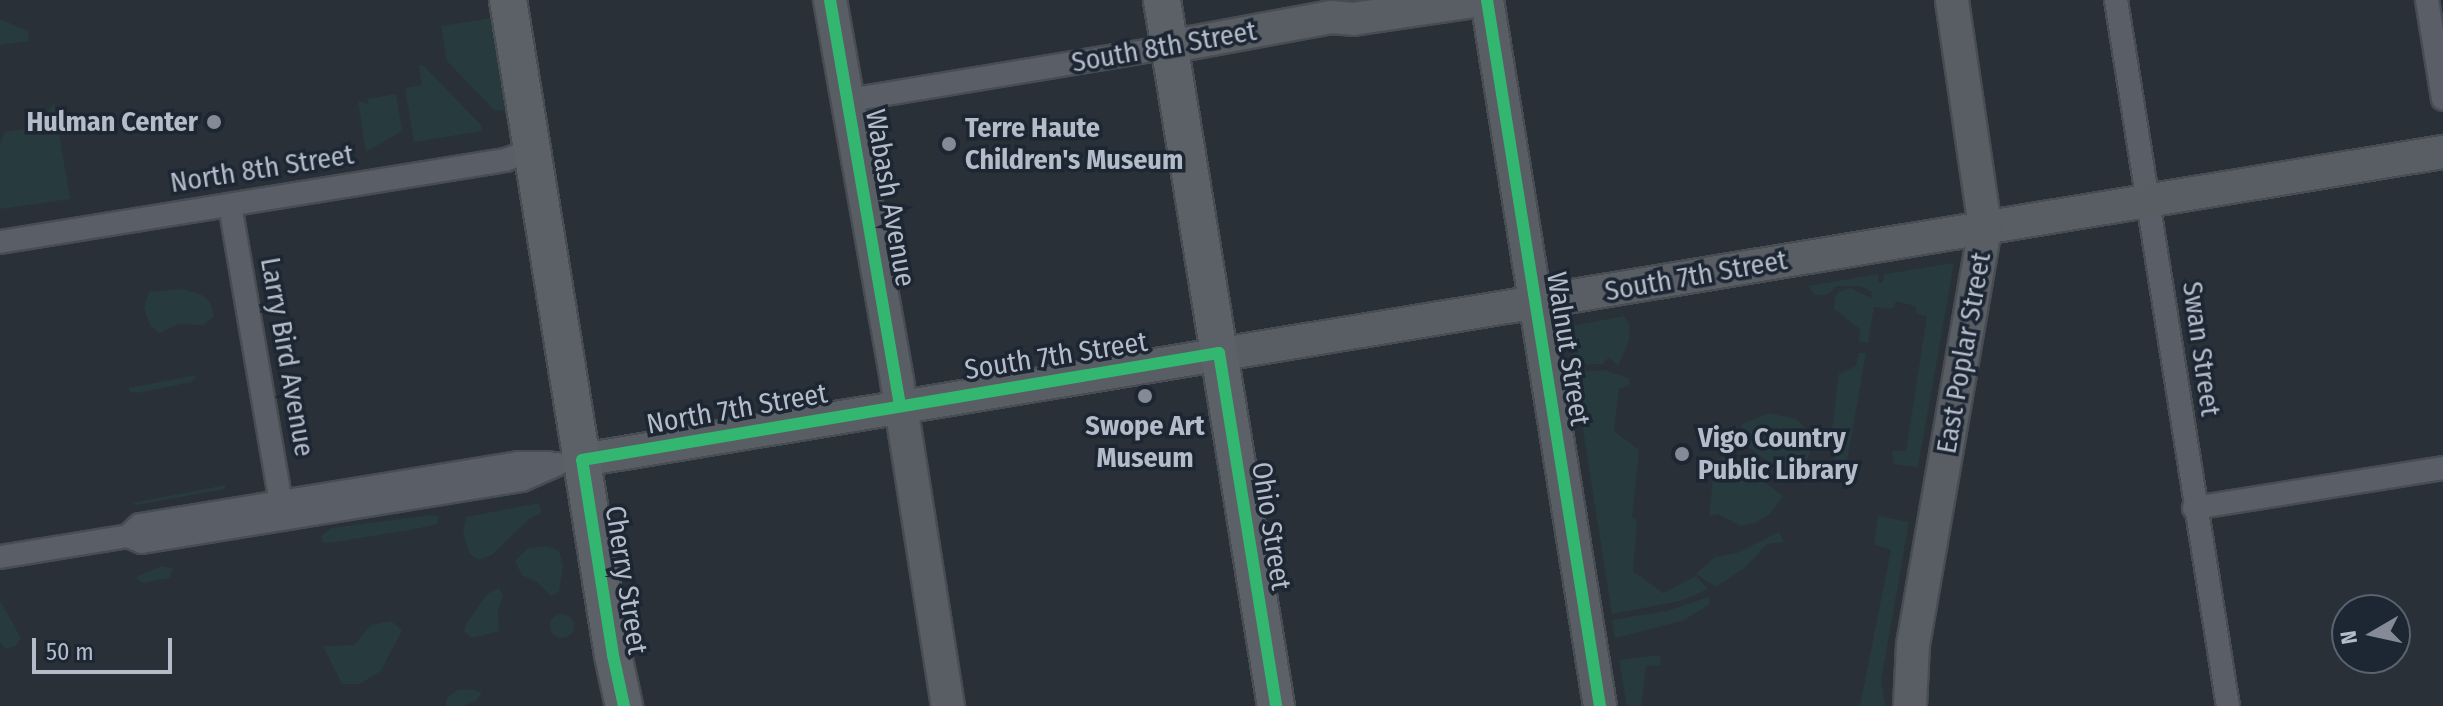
<!DOCTYPE html>
<style>
body{margin:0}
#map{position:relative;width:2443px;height:706px;overflow:hidden;background:#2a3038;font-family:"Fira Sans Condensed",sans-serif}
div>[style]{position:absolute}
[style*='--x']{left:calc(var(--x)*1px);top:calc(var(--y)*1px);width:calc(var(--w)*1px);rotate:calc(var(--a)*1deg)}
.green>*{inset:0;background:#273a3e}
.round{border-radius:50%}
.roads{filter:drop-shadow(2px 0 #484c53) drop-shadow(-2px 0 #484c53) drop-shadow(0 2px #484c53) drop-shadow(0 -2px #484c53)}
.street>*{height:22px;margin:-11px;padding:0 11px;transform-origin:11px;border-radius:11px;background:#5a5e66}
.secondary>*{height:32px;margin:-16px;padding:0 16px;transform-origin:16px;border-radius:16px;background:#595d64}
.primary>*{height:36px;margin:-18px;padding:0 18px;transform-origin:18px;border-radius:18px;background:#5c6168}
.cycleway>*{height:12px;margin:-6px;padding:0 6px;transform-origin:6px;border-radius:6px;background:#33b770}
.dots>*{width:22px;height:22px;translate:-50% -50%;box-sizing:border-box;border:4px solid #1d2633;border-radius:50%}
span{translate:-50% -50%;white-space:nowrap;text-align:center;line-height:1.15;-webkit-text-stroke:7px #1d2633;paint-order:stroke}
.street-label{font-size:28px;color:#b4bcc9}
.poi-label{font-size:28px;color:#b4bcc9;font-weight:700}
.right{translate:-100% -50%;text-align:right}
.left{translate:0 -50%;text-align:left}
.north{position:absolute;left:2331px;top:594px;width:80px;height:80px;box-sizing:border-box;background:#1d2633;border:2px solid #59626f;border-radius:50%;rotate:261deg;font-size:22px;font-weight:700;line-height:32px;text-align:center;color:#b4bcc9}
.north::after{content:'';display:block;margin:auto;width:28px;height:36px;background:#848b96;clip-path:polygon(50% 0,100% 100%,50% 72%,0 100%)}
.scale{position:absolute;left:32px;top:638px;width:140px;height:36px;box-sizing:border-box;border:4px solid #b4bcc9;border-top:0;padding-left:10px;font-size:24px;line-height:28px;white-space:nowrap;color:#b4bcc9;-webkit-text-stroke:6px #1d2633;paint-order:stroke}
</style>
<div id="map">
<div class="green">
<div style="clip-path:polygon(492px 18px,507px 110px,495px 111px,447px 61px,441px 26px)"></div>
<div style="clip-path:polygon(0 19px,28px 31px,29px 41px,0 45px)"></div>
<div style="clip-path:polygon(423px 65px,481px 125px,482px 131px,414px 142px,405px 88px,422px 85px,419px 66px)"></div>
<div style="clip-path:polygon(396px 94px,402px 131px,366px 152px,358px 101px,368px 104px,368px 99px)"></div>
<div style="clip-path:polygon(54px 103px,70px 199px,0 209px,0 143px,5px 132px,44px 126px,43px 118px)"></div>
<div style="clip-path:polygon(1954px 263px,1918px 467px,1894px 464px,1892px 451px,1906px 451px,1927px 316px,1917px 314px,1915px 306px,1896px 301px,1893px 309px,1874px 307px,1868px 343px,1859px 341px,1860px 329px,1834px 309px,1835px 298px,1838px 292px,1851px 288px,1871px 298px,1872px 292px,1860px 286px,1837px 286px,1826px 295px,1815px 295px,1808px 286px,1879px 274px,1878px 282px,1882px 283px,1885px 274px)"></div>
<div style="clip-path:polygon(183px 289px,202px 295px,210px 302px,214px 316px,203px 325px,179px 324px,159px 333px,150px 325px,144px 308px,149px 292px)"></div>
<div style="clip-path:polygon(1624px 316px,1630px 326px,1629px 341px,1618px 366px,1609px 357px,1603px 364px,1576px 364px,1567px 327px)"></div>
<div style="clip-path:polygon(1859px 353px,1866px 353px,1845px 472px,1835px 463px,1831px 439px,1839px 374px,1856px 366px)"></div>
<div style="clip-path:polygon(1604px 370px,1628px 378px,1630px 385px,1619px 389px,1614px 431px,1639px 450px,1632px 517px,1637px 520px,1633px 571px,1663px 593px,1696px 576px,1708px 589px,1680px 601px,1612px 614px,1577px 391px,1577px 382px,1583px 372px)"></div>
<div style="clip-path:polygon(197px 375px,192px 382px,137px 393px,130px 392px,129px 388px)"></div>
<div style="clip-path:polygon(1769px 413px,1796px 419px,1809px 431px,1810px 453px,1795px 482px,1739px 440px,1742px 424px)"></div>
<div style="clip-path:polygon(1730px 456px,1783px 496px,1770px 514px,1755px 523px,1740px 526px,1719px 514px,1709px 516px,1715px 460px)"></div>
<div style="clip-path:polygon(225px 485px,225px 489px,137px 505px,132px 503px)"></div>
<div style="clip-path:polygon(539px 503px,541px 513px,529px 519px,492px 555px,479px 560px,470px 554px,463px 533px,466px 517px)"></div>
<div style="clip-path:polygon(431px 515px,439px 517px,437px 524px,415px 529px,330px 543px,323px 542px,321px 536px,331px 528px)"></div>
<div style="clip-path:polygon(1878px 516px,1909px 522px,1881px 681px,1885px 706px,1860px 706px,1891px 550px,1874px 544px)"></div>
<div style="clip-path:polygon(1779px 532px,1784px 542px,1767px 544px,1746px 567px,1716px 587px,1696px 574px,1715px 557px,1737px 553px)"></div>
<div style="clip-path:polygon(547px 546px,559px 551px,563px 566px,559px 592px,551px 596px,537px 582px,522px 575px,515px 561px,528px 548px)"></div>
<div style="clip-path:polygon(162px 566px,173px 569px,169px 578px,142px 583px,136px 577px)"></div>
<div style="clip-path:polygon(499px 588px,503px 596px,498px 610px,499px 631px,472px 638px,464px 631px,466px 624px,487px 594px)"></div>
<div style="clip-path:polygon(1709px 597px,1709px 605px,1682px 621px,1615px 638px,1612px 620px,1667px 611px)"></div>
<div style="clip-path:polygon(0 601px,21px 638px,16px 646px,5px 649px,0 642px)"></div>
<div class="round" style="left:550px;top:614px;width:24px;height:24px"></div>
<div style="clip-path:polygon(391px 621px,402px 630px,381px 671px,360px 684px,342px 684px,323px 646px,354px 645px,371px 625px)"></div>
<div style="clip-path:polygon(1660px 655px,1661px 665px,1646px 666px,1641px 706px,1627px 706px,1619px 660px)"></div>
<div style="clip-path:polygon(472px 689px,482px 693px,476px 701px,463px 706px,446px 706px,447px 698px,458px 690px)"></div>
</div>
<div class="roads">
<div class="street">
<div style="--x:2116;--y:0;--w:715;--a:80.99"></div>
<div style="--x:2427;--y:0;--w:100;--a:80.8"></div>
<div style="--x:849;--y:100;--w:324;--a:-9.4"></div>
<div style="--x:230;--y:205;--w:314;--a:80.3"></div>
<div style="--x:0;--y:242;--w:512;--a:-9.22"></div>
<div style="--x:505;--y:160;--w:30;--a:-20"></div>
<div style="--x:2194;--y:508;--w:252;--a:-9.1"></div>
<div style="--x:128;--y:536;--w:16;--a:-43"></div>
<div style="--x:140;--y:525;--w:383;--a:-9.3"></div>
<div style="--x:518;--y:463;--w:31;--a:0"></div>
<div style="--x:0;--y:557;--w:130;--a:-9.3"></div>
<div style="--x:128;--y:536;--w:15;--a:23"></div>
<div style="--x:142;--y:542;--w:385;--a:-9.3"></div>
<div style="--x:522;--y:480;--w:39;--a:-24"></div>
</div>
<div class="secondary">
<div style="--x:830;--y:0;--w:387;--a:80"></div>
<div style="--x:897;--y:381;--w:329;--a:81.1"></div>
<div style="--x:1487;--y:0;--w:715;--a:80.91"></div>
<div style="--x:1169;--y:47;--w:165;--a:-10.5"></div>
<div style="--x:1331;--y:17;--w:22;--a:5"></div>
<div style="--x:1353;--y:19;--w:128;--a:-8.5"></div>
<div style="--x:582;--y:460;--w:1886;--a:-9.4"></div>
<div style="--x:1910;--y:706;--w:61;--a:-87.2"></div>
<div style="--x:1913;--y:645;--w:424;--a:-80.2"></div>
<div style="--x:1985;--y:227;--w:229;--a:-98.3"></div>
</div>
<div class="primary">
<div style="--x:508;--y:0;--w:663;--a:80.89"></div>
<div style="--x:613;--y:655;--w:52;--a:77.8"></div>
<div style="--x:1162;--y:0;--w:715;--a:80.83"></div>
</div>
</div>
<div class="cycleway">
<div style="--x:830;--y:0;--w:411;--a:80.2"></div>
<div style="--x:1487;--y:0;--w:715;--a:80.91"></div>
<div style="--x:624;--y:706;--w:52;--a:-102.2"></div>
<div style="--x:613;--y:655;--w:197;--a:-99"></div>
<div style="--x:582;--y:460;--w:646;--a:-9.54"></div>
<div style="--x:1219;--y:353;--w:358;--a:80.8"></div>
</div>
<div class="dots">
<div style="left:214px;top:122px;background:#848b96"></div>
<div style="left:949px;top:144px;background:#848b96"></div>
<div style="left:1145px;top:396px;background:#848b96"></div>
<div style="left:1682px;top:454px;background:#848b96"></div>
</div>
<div class="street-label">
<span style="left:1164px;top:47px;rotate:-10deg">South 8th Street</span>
<span style="left:262px;top:169px;rotate:-9deg">North 8th Street</span>
<span style="left:890px;top:198px;rotate:80deg">Wabash Avenue</span>
<span style="left:1696px;top:276px;rotate:-10deg">South 7th Street</span>
<span style="left:1568px;top:349px;rotate:81deg">Walnut Street</span>
<span style="left:2201px;top:349px;rotate:82deg">Swan Street</span>
<span style="left:1964px;top:353px;rotate:-80deg">East Poplar Street</span>
<span style="left:1056px;top:356px;rotate:-9deg">South 7th Street</span>
<span style="left:287px;top:357px;rotate:80deg">Larry Bird Avenue</span>
<span style="left:737px;top:409px;rotate:-10deg">North 7th Street</span>
<span style="left:1271px;top:526px;rotate:81deg">Ohio Street</span>
<span style="left:626px;top:580px;rotate:81deg">Cherry Street</span>
</div>
<div class="poi-label">
<span class="right" style="left:198px;top:122px">Hulman Center</span>
<span class="left" style="left:965px;top:144px">Terre Haute<br>Children's Museum</span>
<span style="left:1145px;top:442px">Swope Art<br>Museum</span>
<span class="left" style="left:1698px;top:454px">Vigo Country<br>Public Library</span>
</div>
<div class="north">N</div>
<div class="scale">50 m</div>
</div>
